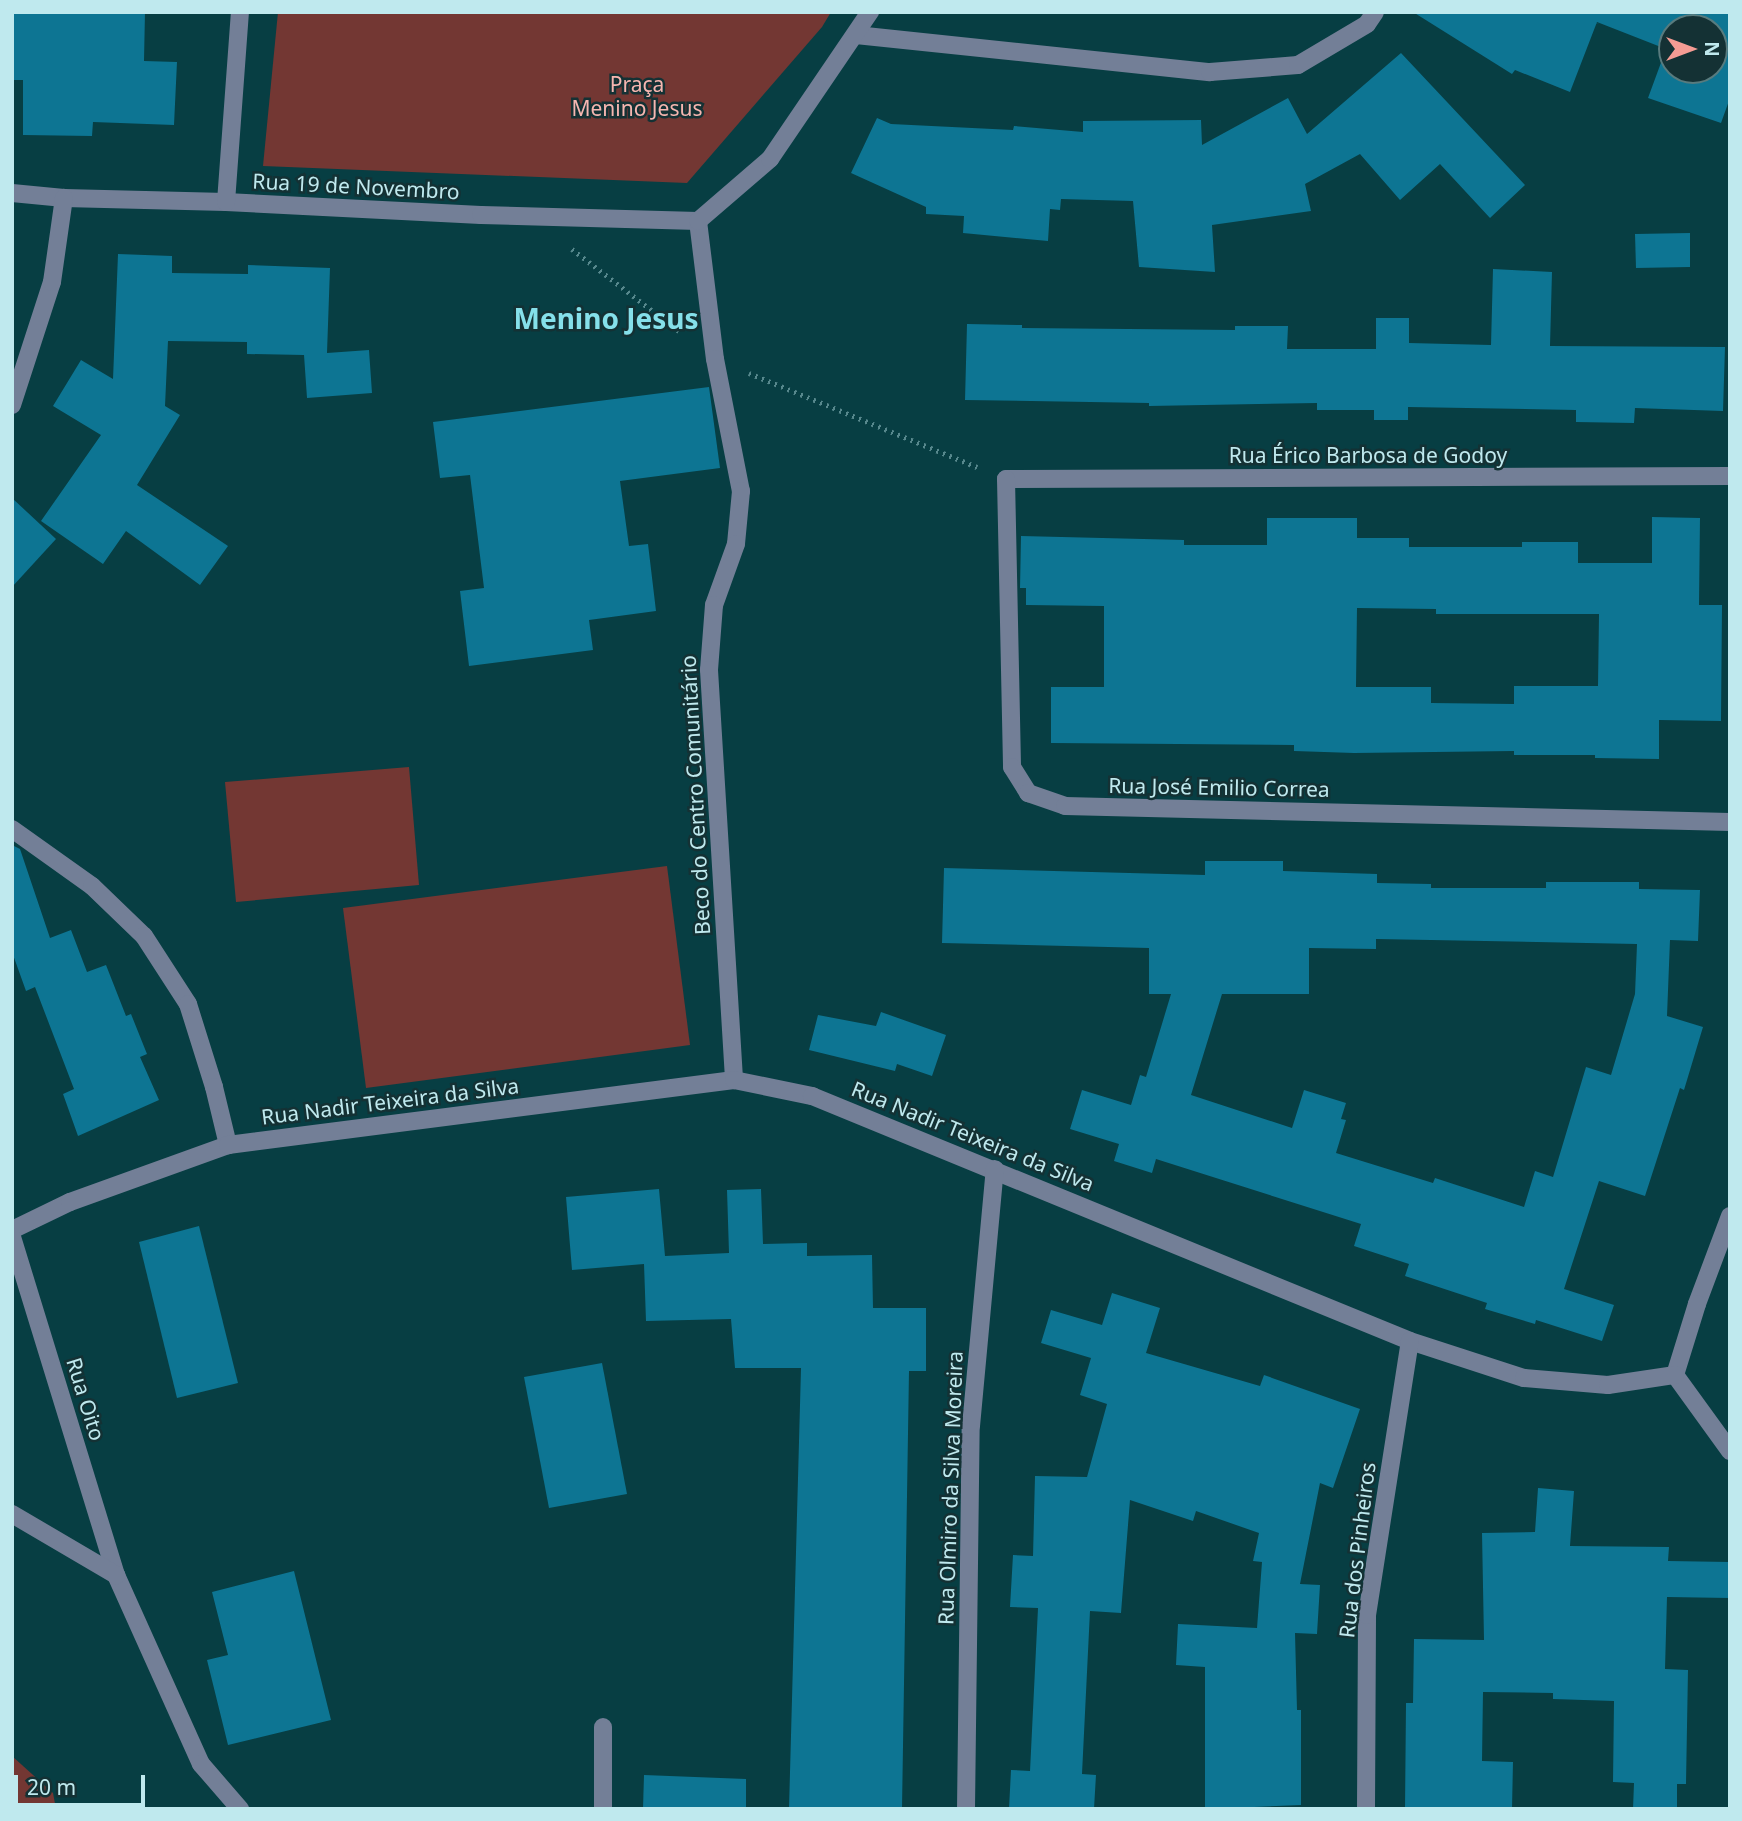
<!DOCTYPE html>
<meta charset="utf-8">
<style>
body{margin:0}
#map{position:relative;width:1742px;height:1821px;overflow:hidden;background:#073e43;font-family:"Noto Sans",sans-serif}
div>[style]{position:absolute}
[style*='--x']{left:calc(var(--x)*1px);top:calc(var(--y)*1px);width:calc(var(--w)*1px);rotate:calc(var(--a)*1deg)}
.green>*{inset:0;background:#733733}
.building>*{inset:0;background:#0d7593}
.path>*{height:4.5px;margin-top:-2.25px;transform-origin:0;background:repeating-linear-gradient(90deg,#57888d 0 2px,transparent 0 7px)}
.minor>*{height:18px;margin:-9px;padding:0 9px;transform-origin:9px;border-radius:9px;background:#737f97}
span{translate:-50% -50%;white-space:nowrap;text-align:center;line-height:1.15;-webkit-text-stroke:5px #143134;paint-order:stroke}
.park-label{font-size:21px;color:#f6b6b0}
.street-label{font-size:21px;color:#bfe9ee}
.district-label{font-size:28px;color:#85e0ea;font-weight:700}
.frame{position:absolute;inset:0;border:14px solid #bfe9ee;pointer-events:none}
.north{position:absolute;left:1658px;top:14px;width:70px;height:70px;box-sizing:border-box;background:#143134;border:2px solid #587b7e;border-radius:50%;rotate:90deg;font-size:19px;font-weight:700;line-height:28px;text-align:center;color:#bfe9ee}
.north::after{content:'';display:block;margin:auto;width:24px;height:32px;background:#f59c94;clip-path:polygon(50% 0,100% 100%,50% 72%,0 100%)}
.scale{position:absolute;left:14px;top:1775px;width:131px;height:32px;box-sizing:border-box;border:4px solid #bfe9ee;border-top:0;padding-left:9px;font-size:21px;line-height:24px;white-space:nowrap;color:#bfe9ee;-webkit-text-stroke:5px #143134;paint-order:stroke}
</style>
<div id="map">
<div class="green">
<div style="clip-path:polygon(278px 12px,831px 12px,822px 27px,687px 183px,263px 166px)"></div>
<div style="clip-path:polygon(409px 767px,419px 885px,236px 902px,225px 782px)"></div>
<div style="clip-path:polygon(667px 866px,690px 1045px,366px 1088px,343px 908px)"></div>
<div style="clip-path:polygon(12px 1756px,53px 1793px,56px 1809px,12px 1809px)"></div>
</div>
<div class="building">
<div style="clip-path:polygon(19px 12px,145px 12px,144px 61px,177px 62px,174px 125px,93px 122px,92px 136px,23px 135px,23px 80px,12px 80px,12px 15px)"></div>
<div style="clip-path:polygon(evenodd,1413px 12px,1730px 12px,1730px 98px,1721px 123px,1648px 98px,1666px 49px,1597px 22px,1570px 92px,1515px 70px,1512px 74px,1413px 12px,1672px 28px,1714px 28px,1714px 70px,1672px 70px,1672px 28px)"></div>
<div style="clip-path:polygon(1401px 53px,1525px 185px,1490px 218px,1440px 164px,1400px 200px,1360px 154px,1305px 184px,1311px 211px,1212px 225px,1215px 272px,1139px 267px,1133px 201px,1061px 199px,1060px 210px,1050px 209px,1048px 241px,963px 233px,964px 216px,926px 214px,926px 207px,851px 173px,877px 118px,891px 124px,1013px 130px,1014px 126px,1083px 132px,1083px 121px,1201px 120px,1202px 145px,1288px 98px,1307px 134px)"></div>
<div style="clip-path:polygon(1690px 233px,1690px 267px,1636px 268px,1635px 234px)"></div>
<div style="clip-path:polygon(118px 254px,172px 256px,172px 273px,248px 274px,248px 265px,330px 268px,327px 353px,369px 350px,372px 393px,307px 398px,304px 355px,247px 354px,247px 342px,168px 341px,165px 406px,180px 415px,137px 485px,228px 546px,200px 585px,126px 531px,103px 564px,41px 521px,101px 435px,53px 406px,81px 360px,113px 379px)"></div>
<div style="clip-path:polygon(1493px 269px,1552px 272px,1550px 346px,1725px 347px,1723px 411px,1635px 408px,1634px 423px,1576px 422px,1576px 410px,1408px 407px,1408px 420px,1374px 420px,1374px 410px,1317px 410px,1317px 403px,1149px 406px,1149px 403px,965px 400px,967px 324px,1022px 325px,1022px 328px,1235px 330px,1235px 326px,1288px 326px,1287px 349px,1376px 349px,1376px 318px,1409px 318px,1409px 343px,1491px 345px)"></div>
<div style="clip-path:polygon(709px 387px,720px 468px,620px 481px,629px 546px,648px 544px,656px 611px,589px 620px,593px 650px,469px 666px,460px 591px,484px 588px,470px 475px,440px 478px,433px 422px)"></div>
<div style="clip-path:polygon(12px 498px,56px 539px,12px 587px)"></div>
<div style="clip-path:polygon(evenodd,1652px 517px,1700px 518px,1699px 605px,1722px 605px,1721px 721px,1659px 720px,1659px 759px,1595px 758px,1595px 755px,1514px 755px,1514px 751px,1354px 753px,1294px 751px,1294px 745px,1051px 743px,1051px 687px,1104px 687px,1104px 606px,1026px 605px,1026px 588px,1020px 588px,1021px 536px,1184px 540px,1184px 545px,1267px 545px,1267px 518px,1357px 518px,1357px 538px,1409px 538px,1409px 547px,1522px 547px,1522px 542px,1578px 542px,1578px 563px,1652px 563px,1652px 517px,1357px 608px,1436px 609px,1436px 614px,1599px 614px,1598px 686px,1514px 686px,1514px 704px,1431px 703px,1431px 687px,1356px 687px,1357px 608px)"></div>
<div style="clip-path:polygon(12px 845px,20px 849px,50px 938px,71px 930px,87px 972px,106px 965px,126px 1016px,131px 1014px,147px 1054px,140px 1057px,159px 1100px,78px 1136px,63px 1094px,74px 1089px,35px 987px,26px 991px,12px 952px)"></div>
<div style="clip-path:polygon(evenodd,1205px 861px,1283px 861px,1283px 871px,1377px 874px,1377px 883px,1431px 884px,1431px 888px,1546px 888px,1546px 882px,1639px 882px,1639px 889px,1700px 890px,1698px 941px,1670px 940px,1667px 1016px,1703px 1027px,1684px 1090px,1680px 1088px,1645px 1196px,1599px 1181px,1564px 1289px,1614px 1305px,1602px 1341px,1536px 1320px,1535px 1324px,1485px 1309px,1487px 1303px,1405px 1276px,1409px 1264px,1354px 1246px,1361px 1224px,1156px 1159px,1152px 1173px,1114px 1161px,1119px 1144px,1070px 1129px,1082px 1090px,1131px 1105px,1140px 1075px,1146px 1077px,1171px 994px,1149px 994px,1149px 948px,942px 943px,944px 868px,1205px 875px,1205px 861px,1376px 939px,1637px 944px,1635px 994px,1611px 1075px,1586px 1067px,1553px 1177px,1535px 1171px,1524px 1207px,1435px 1178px,1433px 1183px,1336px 1153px,1346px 1120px,1341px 1119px,1346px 1103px,1304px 1090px,1292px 1128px,1191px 1095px,1222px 994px,1309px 994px,1309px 948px,1376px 949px,1376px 939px)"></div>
<div style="clip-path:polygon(881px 1012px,946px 1035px,932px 1076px,897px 1064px,895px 1071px,809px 1050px,818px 1015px,876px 1026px)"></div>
<div style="clip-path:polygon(659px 1189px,665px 1256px,729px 1253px,727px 1190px,761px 1189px,763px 1244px,807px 1243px,807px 1256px,872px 1255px,873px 1308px,926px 1308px,926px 1371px,909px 1371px,902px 1809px,789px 1809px,801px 1368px,735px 1368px,731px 1319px,646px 1321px,644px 1264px,572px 1270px,566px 1197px)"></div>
<div style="clip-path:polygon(199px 1226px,238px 1383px,177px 1398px,139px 1242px)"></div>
<div style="clip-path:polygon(1112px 1293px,1160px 1308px,1146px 1353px,1260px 1386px,1264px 1375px,1360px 1409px,1333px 1488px,1320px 1483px,1300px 1584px,1320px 1585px,1317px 1634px,1295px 1633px,1297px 1710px,1301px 1710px,1301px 1805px,1205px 1809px,1205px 1667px,1176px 1665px,1178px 1624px,1257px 1628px,1262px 1562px,1253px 1561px,1259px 1533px,1196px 1511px,1193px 1521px,1130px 1500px,1121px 1613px,1090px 1611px,1082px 1774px,1096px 1775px,1094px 1809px,1009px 1809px,1011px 1770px,1030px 1771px,1038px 1608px,1010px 1607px,1013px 1555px,1033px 1556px,1035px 1476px,1087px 1477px,1107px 1404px,1080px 1395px,1091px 1358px,1041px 1343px,1051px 1310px,1102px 1325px)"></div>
<div style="clip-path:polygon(602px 1363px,627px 1494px,549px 1508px,524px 1377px)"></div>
<div style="clip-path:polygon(1538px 1488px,1574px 1491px,1570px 1546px,1669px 1547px,1668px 1561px,1730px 1562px,1730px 1598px,1667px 1597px,1665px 1669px,1688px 1670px,1686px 1784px,1677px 1784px,1677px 1809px,1633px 1809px,1634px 1783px,1613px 1782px,1614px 1701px,1553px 1699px,1553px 1693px,1483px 1692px,1482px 1761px,1513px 1762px,1512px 1809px,1405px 1809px,1406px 1703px,1413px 1703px,1414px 1639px,1484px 1640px,1482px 1533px,1535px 1532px)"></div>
<div style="clip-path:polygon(294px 1571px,331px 1720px,228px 1745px,207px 1660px,228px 1655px,212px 1592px)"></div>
<div style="clip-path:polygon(644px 1775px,746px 1779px,746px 1809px,643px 1809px)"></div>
</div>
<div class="path">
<div style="--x:572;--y:249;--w:135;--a:37.5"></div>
<div style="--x:749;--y:373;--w:247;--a:22.4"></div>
</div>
<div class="minor">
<div style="--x:856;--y:35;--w:356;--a:6"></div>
<div style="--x:1210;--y:72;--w:88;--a:-4.5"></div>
<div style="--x:1298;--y:65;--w:80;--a:-30.7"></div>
<div style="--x:1367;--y:24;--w:14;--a:-56"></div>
<div style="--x:12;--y:193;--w:52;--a:5.5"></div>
<div style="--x:64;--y:198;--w:162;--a:1.4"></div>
<div style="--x:226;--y:202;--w:255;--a:2.9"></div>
<div style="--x:481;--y:215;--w:217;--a:1.6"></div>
<div style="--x:226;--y:202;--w:191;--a:-85.8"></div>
<div style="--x:698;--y:221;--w:139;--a:83"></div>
<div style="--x:715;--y:359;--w:135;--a:78.9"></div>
<div style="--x:741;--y:491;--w:53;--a:95.4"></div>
<div style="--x:736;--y:544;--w:65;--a:109.8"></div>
<div style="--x:714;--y:605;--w:65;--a:94.4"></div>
<div style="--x:709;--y:670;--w:411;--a:86.5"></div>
<div style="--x:698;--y:221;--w:95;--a:-40.7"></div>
<div style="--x:770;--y:159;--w:178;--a:-55.8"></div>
<div style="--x:12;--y:405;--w:129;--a:-72"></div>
<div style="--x:52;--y:282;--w:85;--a:-81.9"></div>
<div style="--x:1730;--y:476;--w:724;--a:179.76"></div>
<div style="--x:1006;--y:479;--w:288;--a:88.8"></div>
<div style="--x:1012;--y:767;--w:31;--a:58"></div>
<div style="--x:1028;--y:793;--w:39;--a:19"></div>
<div style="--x:1065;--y:806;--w:665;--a:1.38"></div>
<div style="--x:12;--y:829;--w:98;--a:35.5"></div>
<div style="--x:92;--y:886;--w:72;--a:43.9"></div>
<div style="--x:144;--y:936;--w:81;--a:57.1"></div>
<div style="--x:188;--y:1004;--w:87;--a:72.6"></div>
<div style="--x:214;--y:1087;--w:60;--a:76.4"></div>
<div style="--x:1730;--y:1216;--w:94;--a:110.6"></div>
<div style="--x:1697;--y:1304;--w:74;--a:107.2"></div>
<div style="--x:1675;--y:1375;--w:94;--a:54.1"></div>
<div style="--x:12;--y:1230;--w:64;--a:-25.8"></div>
<div style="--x:70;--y:1202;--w:168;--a:-19.8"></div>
<div style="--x:228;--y:1145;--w:510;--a:-7.32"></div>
<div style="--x:734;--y:1080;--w:80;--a:11.6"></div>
<div style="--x:812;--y:1096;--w:646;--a:22.28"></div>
<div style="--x:1410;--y:1341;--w:120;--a:18"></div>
<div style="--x:1524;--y:1378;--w:84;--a:4.8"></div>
<div style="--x:1608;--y:1385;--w:68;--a:-8.5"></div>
<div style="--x:12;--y:1237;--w:354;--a:72.9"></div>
<div style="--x:116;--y:1575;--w:207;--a:65.8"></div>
<div style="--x:201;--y:1764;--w:60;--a:49.1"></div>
<div style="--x:12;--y:1514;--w:121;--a:30.4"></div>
<div style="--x:603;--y:1809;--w:82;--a:-90"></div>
<div style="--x:966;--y:1809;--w:383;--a:-89.3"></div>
<div style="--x:971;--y:1426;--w:258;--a:-84.7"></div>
<div style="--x:1366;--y:1809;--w:194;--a:-89.7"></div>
<div style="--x:1367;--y:1615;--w:277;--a:-81.1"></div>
</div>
<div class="park-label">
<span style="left:637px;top:96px">Praça<br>Menino Jesus</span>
</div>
<div class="street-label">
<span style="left:356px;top:186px;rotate:3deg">Rua 19 de Novembro</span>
<span style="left:1368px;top:455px">Rua Érico Barbosa de Godoy</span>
<span style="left:1219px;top:787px;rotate:1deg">Rua José Emilio Correa</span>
<span style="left:695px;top:795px;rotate:-93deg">Beco do Centro Comunitário</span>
<span style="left:390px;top:1101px;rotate:-7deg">Rua Nadir Teixeira da Silva</span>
<span style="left:973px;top:1136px;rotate:22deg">Rua Nadir Teixeira da Silva</span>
<span style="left:86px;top:1399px;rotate:73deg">Rua Oito</span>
<span style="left:950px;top:1488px;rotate:-88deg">Rua Olmiro da Silva Moreira</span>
<span style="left:1357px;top:1550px;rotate:-83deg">Rua dos Pinheiros</span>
</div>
<div class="district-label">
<span style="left:606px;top:318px">Menino Jesus</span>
</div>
<div class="frame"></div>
<div class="north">N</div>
<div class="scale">20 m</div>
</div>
